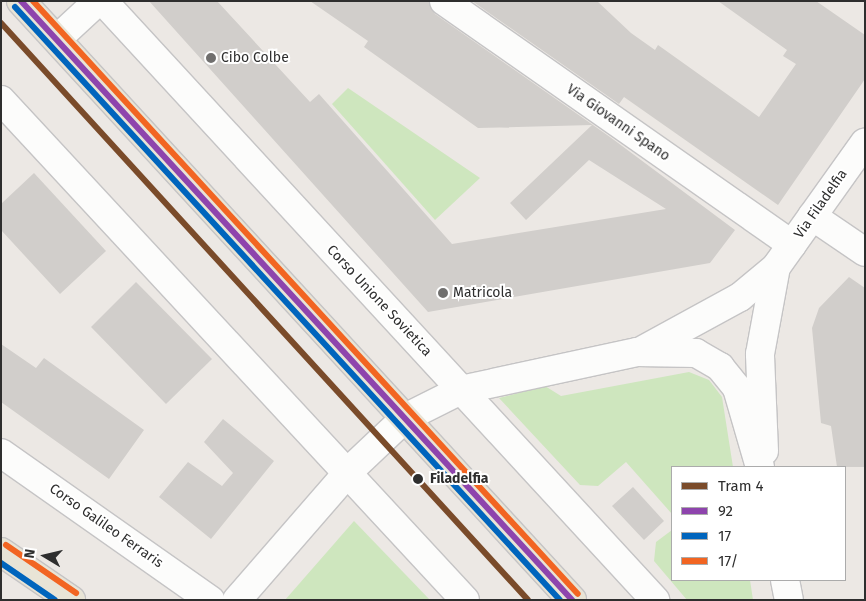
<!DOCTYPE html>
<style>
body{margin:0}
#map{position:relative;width:866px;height:601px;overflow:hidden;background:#ece8e4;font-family:"Fira Sans",sans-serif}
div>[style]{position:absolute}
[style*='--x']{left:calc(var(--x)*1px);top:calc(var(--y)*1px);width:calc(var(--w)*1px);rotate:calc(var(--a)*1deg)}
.green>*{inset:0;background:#cee6be}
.building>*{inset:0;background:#d1cecb}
.roads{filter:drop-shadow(1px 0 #c5c4c5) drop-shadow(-1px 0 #c5c4c5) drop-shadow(0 1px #c5c4c5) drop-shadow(0 -1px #c5c4c5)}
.minor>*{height:28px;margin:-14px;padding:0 14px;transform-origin:14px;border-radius:14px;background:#fcfcfb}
.major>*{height:28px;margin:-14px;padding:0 14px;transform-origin:14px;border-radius:14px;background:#e8e4d6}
.bus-1>*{height:6px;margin:-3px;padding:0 3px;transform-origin:3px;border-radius:3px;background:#8e44ad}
.bus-2>*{height:6px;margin:-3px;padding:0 3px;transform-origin:3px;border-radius:3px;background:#0065bd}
.bus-3>*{height:6px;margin:-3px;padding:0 3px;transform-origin:3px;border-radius:3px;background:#f26522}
.tram-1>*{height:6px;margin:-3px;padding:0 3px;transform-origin:3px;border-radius:3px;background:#7a4b2a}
.dots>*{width:14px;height:14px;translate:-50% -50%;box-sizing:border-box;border:2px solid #fff;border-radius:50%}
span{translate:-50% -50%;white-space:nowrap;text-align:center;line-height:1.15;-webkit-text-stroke:4px #fff;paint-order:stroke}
.poi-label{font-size:14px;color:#2e2e2e}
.left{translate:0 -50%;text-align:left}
.street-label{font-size:14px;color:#2e2e2e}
.stop-label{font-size:14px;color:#2e2e2e;font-weight:700}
.frame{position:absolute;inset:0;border:2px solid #2e2e2e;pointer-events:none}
.legend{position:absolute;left:671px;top:466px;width:175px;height:115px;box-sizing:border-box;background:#fff;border:1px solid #ababab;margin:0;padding:6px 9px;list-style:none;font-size:15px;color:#2e2e2e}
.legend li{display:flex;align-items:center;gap:10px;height:25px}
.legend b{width:25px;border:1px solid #ababab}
.north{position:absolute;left:20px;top:531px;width:50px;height:50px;-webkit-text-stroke:4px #fff;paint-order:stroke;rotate:279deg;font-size:14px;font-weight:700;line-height:20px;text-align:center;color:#2e2e2e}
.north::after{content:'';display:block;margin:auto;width:18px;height:22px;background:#2e2e2e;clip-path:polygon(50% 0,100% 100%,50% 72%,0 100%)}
</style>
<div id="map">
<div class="green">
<div style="clip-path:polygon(348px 88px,480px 178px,435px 220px,332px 104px)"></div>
<div style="clip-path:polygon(689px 372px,709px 380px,722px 397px,733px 467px,672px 467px,672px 514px,626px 462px,598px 486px,580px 485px,499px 398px,545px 386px,561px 396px)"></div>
<div style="clip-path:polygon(354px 521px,430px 600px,285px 600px)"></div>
<div style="clip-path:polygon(672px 530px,672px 580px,750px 580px,753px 600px,687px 600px,654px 561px,656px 542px)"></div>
</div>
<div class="building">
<div style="clip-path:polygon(149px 1px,217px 1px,310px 102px,319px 94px,452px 244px,666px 209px,589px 160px,526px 220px,510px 203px,592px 125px,478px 128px,364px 47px,368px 41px,310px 1px,429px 1px,435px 14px,610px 137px,735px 230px,710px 263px,428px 312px)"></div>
<div style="clip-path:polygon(472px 1px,597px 1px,631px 33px,655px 50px,658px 45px,759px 117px,796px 64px,783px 56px,787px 50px,718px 1px,816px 1px,865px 35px,865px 79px,778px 205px,624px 97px,619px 104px)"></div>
<div style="clip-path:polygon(34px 173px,106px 251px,60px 294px,1px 230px,1px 204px)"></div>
<div style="clip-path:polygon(849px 277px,865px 288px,865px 467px,837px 467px,831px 426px,821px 423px,812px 328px,819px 308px)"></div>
<div style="clip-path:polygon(136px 282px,212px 359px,166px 404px,91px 327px)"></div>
<div style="clip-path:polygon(1px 344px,36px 368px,44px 358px,144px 430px,109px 479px,1px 402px)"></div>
<div style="clip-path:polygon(223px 419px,274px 461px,211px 539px,159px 497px,188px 462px,222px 486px,233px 473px,204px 442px)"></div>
<div style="clip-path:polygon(633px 487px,664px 521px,644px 540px,612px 506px)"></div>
</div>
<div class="roads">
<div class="minor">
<div style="--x:103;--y:1;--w:815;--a:47.34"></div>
<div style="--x:444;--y:1;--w:425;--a:35"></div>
<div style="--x:57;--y:39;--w:56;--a:-42.8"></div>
<div style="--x:1;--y:100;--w:682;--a:47.14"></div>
<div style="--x:812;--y:216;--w:64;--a:34.2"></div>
<div style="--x:641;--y:351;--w:113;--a:-28.6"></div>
<div style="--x:740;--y:297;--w:47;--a:-39.8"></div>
<div style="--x:776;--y:267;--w:153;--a:-54.5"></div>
<div style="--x:764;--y:451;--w:97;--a:-92.4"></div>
<div style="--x:760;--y:354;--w:88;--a:-79.6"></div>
<div style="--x:1;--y:453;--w:256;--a:35.1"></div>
<div style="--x:785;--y:580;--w:20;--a:79"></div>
<div style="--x:237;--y:600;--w:171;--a:-49"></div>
<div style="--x:349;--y:471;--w:77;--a:-43.4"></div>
<div style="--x:405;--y:418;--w:63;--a:-26.6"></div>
<div style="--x:461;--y:390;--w:180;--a:-12.2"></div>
<div style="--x:637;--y:352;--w:59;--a:1"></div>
<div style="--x:696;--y:353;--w:28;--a:30"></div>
<div style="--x:720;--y:367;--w:27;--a:51"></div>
<div style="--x:737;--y:388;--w:82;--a:73.8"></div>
</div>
<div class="major">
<div style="--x:21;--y:1;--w:814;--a:47.39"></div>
<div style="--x:1;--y:552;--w:85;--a:34.4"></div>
</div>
</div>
<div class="bus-1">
<div style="--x:21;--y:1;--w:814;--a:47.39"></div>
</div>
<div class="bus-2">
<div style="--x:15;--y:7;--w:805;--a:47.42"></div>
<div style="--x:1;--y:563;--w:65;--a:34.4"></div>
</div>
<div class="bus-3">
<div style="--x:33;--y:1;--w:805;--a:47.42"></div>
<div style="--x:6;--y:545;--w:85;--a:34.4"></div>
</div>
<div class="tram-1">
<div style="--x:1;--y:23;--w:781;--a:47.59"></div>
</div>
<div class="dots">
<div style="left:211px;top:58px;background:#706f6e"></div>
<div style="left:443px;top:293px;background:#706f6e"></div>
<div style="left:418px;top:479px;background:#2e2e2e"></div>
</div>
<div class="poi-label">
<span class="left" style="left:221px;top:58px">Cibo Colbe</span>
<span class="left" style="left:453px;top:293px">Matricola</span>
</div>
<div class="street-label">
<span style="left:618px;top:123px;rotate:35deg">Via Giovanni Spano</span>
<span style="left:821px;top:204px;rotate:-55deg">Via Filadelfia</span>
<span style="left:379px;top:301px;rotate:47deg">Corso Unione Sovietica</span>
<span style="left:106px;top:526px;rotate:35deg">Corso Galileo Ferraris</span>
</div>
<div class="stop-label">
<span class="left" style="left:430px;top:479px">Filadelfia</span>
</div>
<div class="frame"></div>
<ul class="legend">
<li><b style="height:6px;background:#7a4b2a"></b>Tram 4</li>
<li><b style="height:6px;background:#8e44ad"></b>92</li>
<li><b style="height:6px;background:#0065bd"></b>17</li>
<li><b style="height:6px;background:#f26522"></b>17/</li>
</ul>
<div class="north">N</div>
</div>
